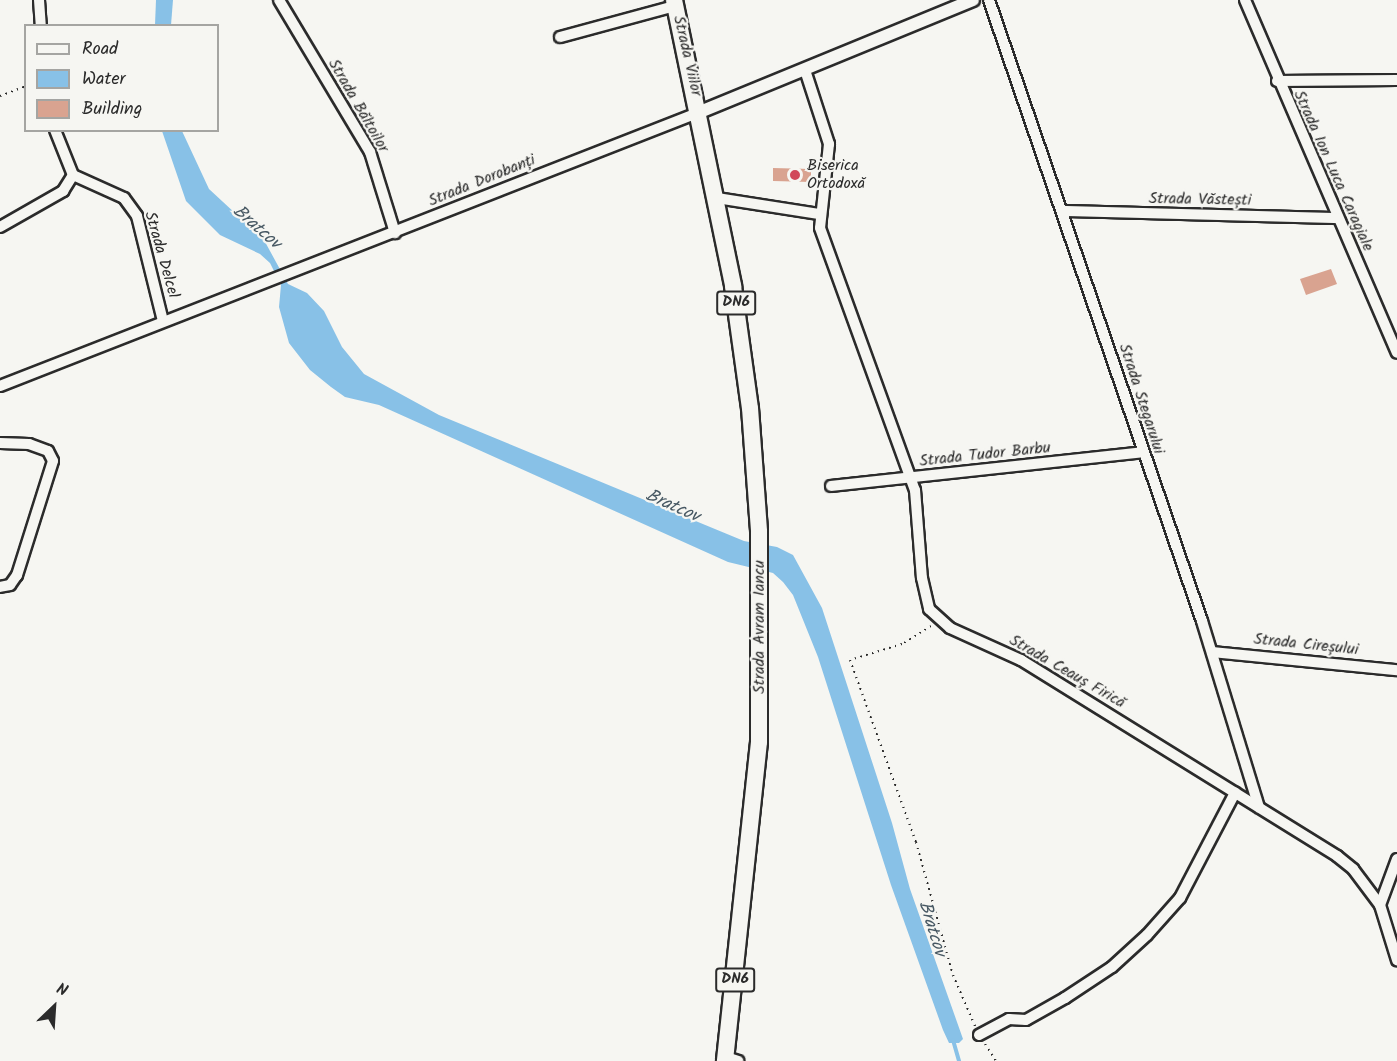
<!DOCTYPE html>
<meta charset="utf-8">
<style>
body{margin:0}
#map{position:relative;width:1397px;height:1061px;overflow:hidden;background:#f6f6f2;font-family:Kalam,sans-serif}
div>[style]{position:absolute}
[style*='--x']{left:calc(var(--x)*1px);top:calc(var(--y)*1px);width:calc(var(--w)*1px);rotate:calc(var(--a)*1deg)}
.water>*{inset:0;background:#88c1e7}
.stream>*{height:4px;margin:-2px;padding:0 2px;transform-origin:2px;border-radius:2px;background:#88c1e7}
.building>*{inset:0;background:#d9a390}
.path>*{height:2px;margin-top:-1px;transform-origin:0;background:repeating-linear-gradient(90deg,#2b2b2b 0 1.5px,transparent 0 6px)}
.roads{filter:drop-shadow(2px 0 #2b2b2b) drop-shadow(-2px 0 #2b2b2b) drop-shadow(0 2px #2b2b2b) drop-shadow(0 -2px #2b2b2b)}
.minor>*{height:10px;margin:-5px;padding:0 5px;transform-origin:5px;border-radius:5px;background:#f6f6f2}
.tertiary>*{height:12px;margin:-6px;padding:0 6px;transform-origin:6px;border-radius:6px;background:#f6f6f2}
.trunk>*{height:16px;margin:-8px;padding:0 8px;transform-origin:8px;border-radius:8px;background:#f6f6f2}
.dots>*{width:16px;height:16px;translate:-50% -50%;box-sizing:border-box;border:3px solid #f6f6f2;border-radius:50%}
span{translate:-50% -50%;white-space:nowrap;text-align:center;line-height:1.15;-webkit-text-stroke:4.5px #f6f6f2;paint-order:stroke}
.shield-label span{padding:2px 4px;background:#f6f6f2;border:2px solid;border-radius:4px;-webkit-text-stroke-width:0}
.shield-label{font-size:15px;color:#2b2b2b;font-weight:700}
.street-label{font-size:16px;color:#2b2b2b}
.poi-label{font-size:16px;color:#2b2b2b}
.left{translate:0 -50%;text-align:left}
.water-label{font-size:18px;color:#475863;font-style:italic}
.legend{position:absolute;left:24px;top:24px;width:195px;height:108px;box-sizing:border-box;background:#f6f6f2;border:2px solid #a5a5a2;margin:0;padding:8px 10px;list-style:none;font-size:18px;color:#2b2b2b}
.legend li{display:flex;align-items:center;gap:12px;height:30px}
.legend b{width:30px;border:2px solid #a5a5a2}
.north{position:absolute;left:24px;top:977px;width:60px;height:60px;-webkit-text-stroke:4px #f6f6f2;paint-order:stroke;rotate:25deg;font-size:16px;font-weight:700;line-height:24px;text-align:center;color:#2b2b2b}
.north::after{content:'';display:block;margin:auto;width:21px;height:27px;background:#2b2b2b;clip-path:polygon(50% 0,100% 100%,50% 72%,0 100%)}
</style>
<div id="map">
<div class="water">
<div style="clip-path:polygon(156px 0,173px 0,171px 25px,155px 25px)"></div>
<div style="clip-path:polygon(162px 131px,182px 131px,209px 189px,264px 240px,288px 284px,307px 293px,324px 311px,342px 347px,364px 374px,439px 415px,744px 541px,777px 547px,793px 555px,822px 608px,892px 823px,910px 889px,963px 1039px,959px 1043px,949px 1043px,943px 1030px,891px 885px,818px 657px,793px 595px,783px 582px,773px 573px,728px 562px,379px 405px,345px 397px,331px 387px,310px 370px,289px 343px,279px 307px,281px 285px,270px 263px,260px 254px,220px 235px,186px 201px)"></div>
</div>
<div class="stream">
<div style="--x:953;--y:1040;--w:22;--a:74"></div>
</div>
<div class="building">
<div style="clip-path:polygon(773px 168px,811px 169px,811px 182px,773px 181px)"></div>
<div style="clip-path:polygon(1331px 269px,1337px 284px,1306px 295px,1300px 279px)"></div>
</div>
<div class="path">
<div style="--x:0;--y:96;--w:28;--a:-21"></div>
<div style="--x:931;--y:626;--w:34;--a:148"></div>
<div style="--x:902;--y:644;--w:54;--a:162.9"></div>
<div style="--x:850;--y:660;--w:194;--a:70.1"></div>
<div style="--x:916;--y:842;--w:138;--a:74.5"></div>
<div style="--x:953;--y:975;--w:56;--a:66.7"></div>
<div style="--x:985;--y:1044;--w:20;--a:57"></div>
</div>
<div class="roads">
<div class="minor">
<div style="--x:39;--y:0;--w:26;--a:86"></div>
<div style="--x:279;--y:0;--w:177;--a:59.1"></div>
<div style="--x:370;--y:152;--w:85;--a:72.8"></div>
<div style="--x:989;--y:0;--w:657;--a:71.07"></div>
<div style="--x:1202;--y:621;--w:195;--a:73"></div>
<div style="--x:1245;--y:0;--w:384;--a:66.7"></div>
<div style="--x:560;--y:37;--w:119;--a:-15.1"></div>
<div style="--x:805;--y:70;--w:78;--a:72"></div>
<div style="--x:829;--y:144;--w:84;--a:96.1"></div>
<div style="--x:820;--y:228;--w:279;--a:70.1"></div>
<div style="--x:915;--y:490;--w:88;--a:85.5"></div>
<div style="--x:922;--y:578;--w:32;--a:77"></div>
<div style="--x:929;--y:609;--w:28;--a:42"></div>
<div style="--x:950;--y:628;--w:78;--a:24.3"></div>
<div style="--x:1021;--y:660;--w:372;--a:31.8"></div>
<div style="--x:1337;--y:856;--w:21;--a:39"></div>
<div style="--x:1353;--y:869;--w:45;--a:53.1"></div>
<div style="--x:1277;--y:81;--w:120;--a:-0.5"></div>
<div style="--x:55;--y:130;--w:48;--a:68.2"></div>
<div style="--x:73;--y:175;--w:56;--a:24.3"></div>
<div style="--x:124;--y:198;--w:22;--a:54"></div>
<div style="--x:137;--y:216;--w:108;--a:76.1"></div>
<div style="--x:717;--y:198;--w:103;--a:8.9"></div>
<div style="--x:1062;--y:211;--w:276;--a:1.5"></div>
<div style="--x:0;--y:227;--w:73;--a:-29.7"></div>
<div style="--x:63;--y:191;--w:19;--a:-58"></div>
<div style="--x:0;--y:386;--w:752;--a:-21.38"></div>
<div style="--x:0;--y:443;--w:29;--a:2"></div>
<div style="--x:29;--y:444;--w:20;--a:20"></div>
<div style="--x:48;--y:451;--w:11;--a:63"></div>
<div style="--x:53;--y:461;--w:120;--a:107.5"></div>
<div style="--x:17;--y:575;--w:12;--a:125"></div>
<div style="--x:10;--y:585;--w:10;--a:169"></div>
<div style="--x:831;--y:486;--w:313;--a:-6.2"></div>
<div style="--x:1212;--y:652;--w:186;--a:5.6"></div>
<div style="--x:1397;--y:859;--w:49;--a:110.3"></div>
<div style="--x:1380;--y:905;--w:58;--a:72.8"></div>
<div style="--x:979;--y:1035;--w:34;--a:-28"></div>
<div style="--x:1009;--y:1019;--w:17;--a:3"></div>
<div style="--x:1026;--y:1020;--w:45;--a:-29.4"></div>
<div style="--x:1065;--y:998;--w:56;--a:-33.4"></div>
<div style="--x:1112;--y:967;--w:47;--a:-42.4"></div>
<div style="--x:1147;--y:935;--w:50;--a:-48.3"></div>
<div style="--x:1180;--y:898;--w:119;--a:-62.4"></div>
<div style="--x:726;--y:1057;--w:13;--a:18"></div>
</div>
<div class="tertiary">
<div style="--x:700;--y:112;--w:295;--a:-22.3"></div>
</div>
<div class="trunk">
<div style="--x:674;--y:0;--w:292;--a:78.3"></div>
<div style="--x:733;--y:286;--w:123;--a:82.1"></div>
<div style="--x:750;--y:408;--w:124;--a:85.8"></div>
<div style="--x:759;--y:532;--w:210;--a:90"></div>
<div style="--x:759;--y:742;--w:321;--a:96.1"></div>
</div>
</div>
<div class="dots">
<div style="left:795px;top:175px;background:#d1495b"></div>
</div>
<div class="shield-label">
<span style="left:736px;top:303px">DN6</span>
<span style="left:735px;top:980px">DN6</span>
</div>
<div class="street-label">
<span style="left:687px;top:56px;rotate:77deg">Strada Viilor</span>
<span style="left:358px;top:106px;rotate:60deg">Strada Băltoilor</span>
<span style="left:1333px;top:171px;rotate:66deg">Strada Ion Luca Caragiale</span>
<span style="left:482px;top:181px;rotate:-22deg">Strada Dorobanți</span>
<span style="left:1200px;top:200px;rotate:1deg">Strada Văstești</span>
<span style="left:161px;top:255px;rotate:74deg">Strada Delcel</span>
<span style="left:1141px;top:399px;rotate:72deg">Strada Stegarului</span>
<span style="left:985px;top:455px;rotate:-6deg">Strada Tudor Barbu</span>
<span style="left:760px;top:627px;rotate:-90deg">Strada Avram Iancu</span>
<span style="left:1306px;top:645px;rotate:6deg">Strada Cireșului</span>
<span style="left:1067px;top:672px;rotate:30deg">Strada Ceauș Firică</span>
</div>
<div class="poi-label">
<span class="left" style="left:807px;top:175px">Biserica<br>Ortodoxă</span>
</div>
<div class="water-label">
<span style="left:256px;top:228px;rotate:41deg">Bratcov</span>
<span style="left:672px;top:507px;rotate:24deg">Bratcov</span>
<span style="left:931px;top:929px;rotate:73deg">Bratcov</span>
</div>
<ul class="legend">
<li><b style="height:8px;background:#f6f6f2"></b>Road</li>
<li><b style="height:16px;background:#88c1e7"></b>Water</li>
<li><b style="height:16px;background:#d9a390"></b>Building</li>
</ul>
<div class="north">N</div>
</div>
